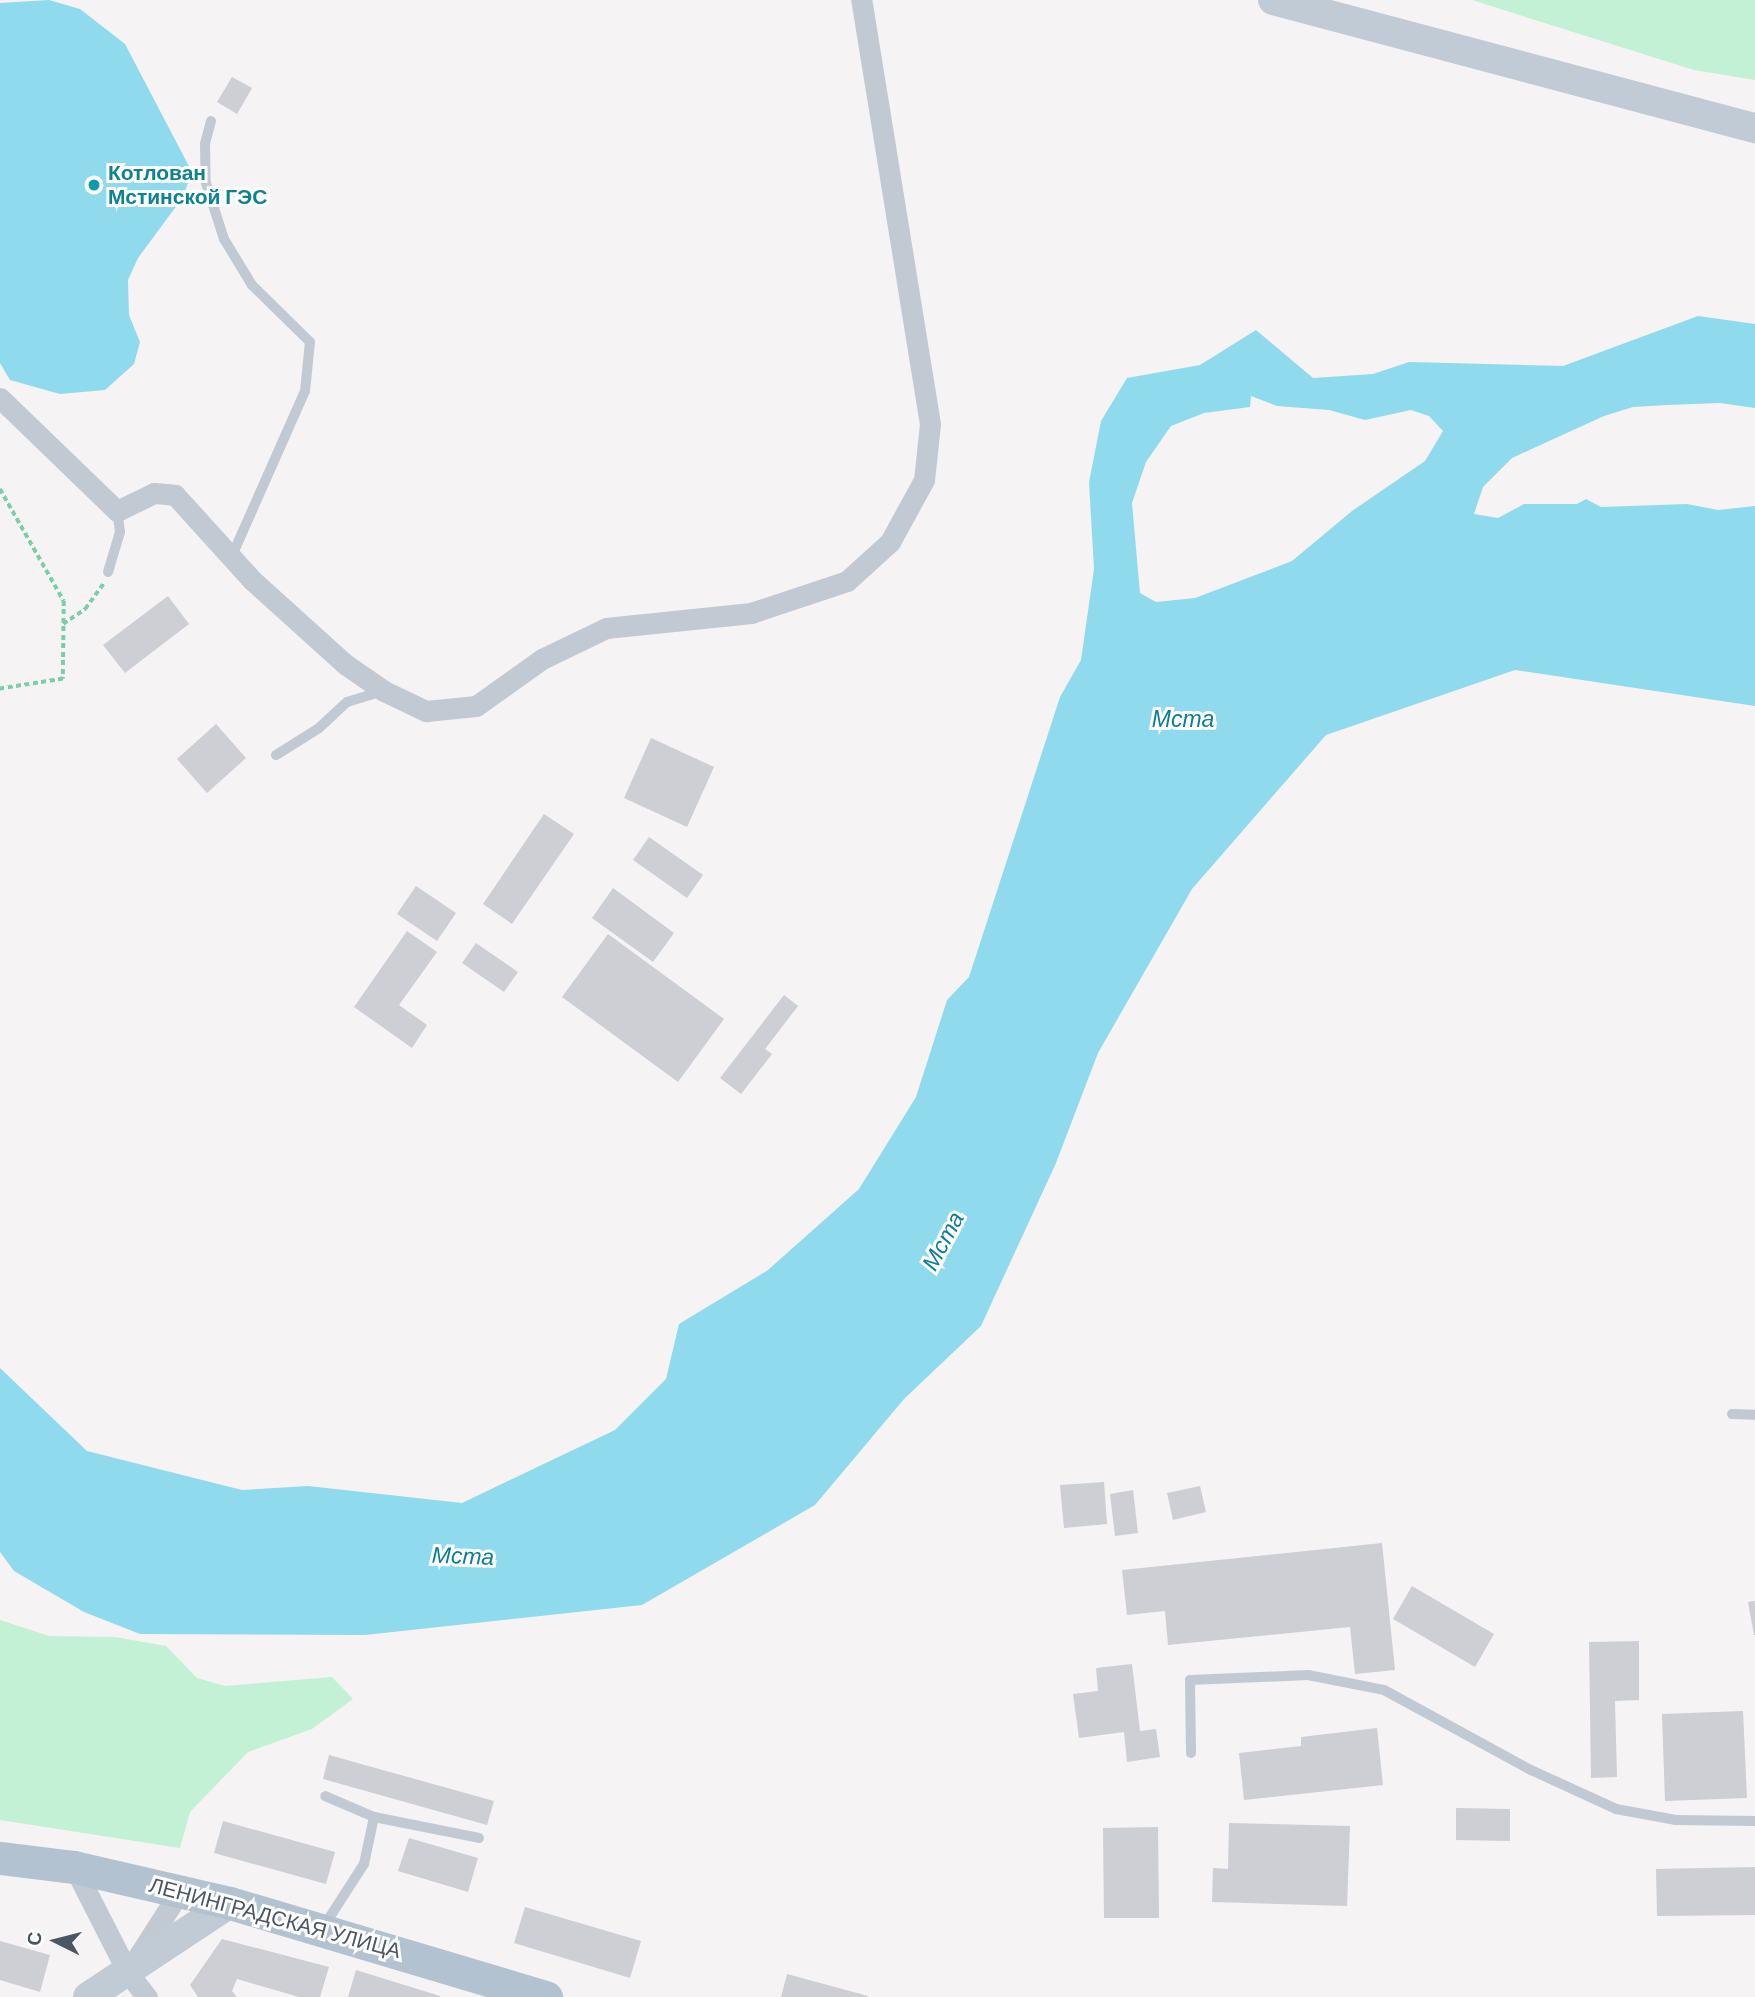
<!DOCTYPE html>
<meta charset="utf-8">
<style>
body{margin:0}
#map{position:relative;width:1755px;height:1997px;overflow:hidden;background:#f5f3f3;font-family:"DM Sans",sans-serif}
div>[style]{position:absolute}
[style*='--x']{left:calc(var(--x)*1px);top:calc(var(--y)*1px);width:calc(var(--w)*1px);rotate:calc(var(--a)*1deg)}
.green>*{inset:0;background:#c3f1d5}
.water>*{inset:0;background:#90daee}
.building>*{inset:0;background:#cdcfd5}
.path>*{height:3.5px;margin-top:-1.75px;transform-origin:0;background:repeating-linear-gradient(90deg,#7ad0a6 0 5px,transparent 0 8.5px)}
.lane>*{height:10px;margin:-5px;padding:0 5px;transform-origin:5px;border-radius:5px;background:#c1cad2}
.street>*{height:21px;margin:-10.5px;padding:0 10.5px;transform-origin:10.5px;border-radius:10.5px;background:#c1cad2}
.secondary>*{height:30px;margin:-15px;padding:0 15px;transform-origin:15px;border-radius:15px;background:#c1cbd6}
.primary>*{height:33px;margin:-16.5px;padding:0 16.5px;transform-origin:16.5px;border-radius:16.5px;background:#b3c2d1}
.dots>*{width:19px;height:19px;translate:-50% -50%;box-sizing:border-box;border:4px solid #fff;border-radius:50%}
span{translate:-50% -50%;white-space:nowrap;text-align:center;line-height:1.15;-webkit-text-stroke:6px #fff;paint-order:stroke}
.culture-label{font-size:21px;color:#0d838f;font-weight:700}
.left{translate:0 -50%;text-align:left}
.street-label{font-size:21px;color:#4a5661}
.water-label{font-size:23px;color:#0c7c9b;font-style:italic}
.north{position:absolute;left:21px;top:1906px;width:70px;height:70px;-webkit-text-stroke:5px #fff;paint-order:stroke;rotate:276deg;font-size:19px;font-weight:700;line-height:28px;text-align:center;color:#4a5661}
.north::after{content:'';display:block;margin:auto;width:24px;height:32px;background:#4a5661;clip-path:polygon(50% 0,100% 100%,50% 72%,0 100%)}
</style>
<div id="map">
<div class="green">
<div style="clip-path:polygon(1472px 0,1755px 0,1755px 80px,1694px 70px)"></div>
<div style="clip-path:polygon(0 1620px,49px 1636px,115px 1637px,166px 1646px,197px 1678px,225px 1686px,332px 1677px,353px 1699px,312px 1729px,248px 1752px,190px 1812px,180px 1848px,0 1820px)"></div>
</div>
<div class="water">
<div style="clip-path:polygon(49px 0,80px 9px,125px 44px,192px 172px,183px 197px,138px 258px,128px 280px,129px 315px,140px 342px,134px 364px,105px 390px,60px 394px,10px 380px,0 363px,0 3px)"></div>
<div style="clip-path:polygon(evenodd,1698px 316px,1755px 324px,1755px 408px,1720px 403px,1667px 405px,1633px 407px,1604px 416px,1512px 458px,1483px 487px,1474px 514px,1498px 518px,1524px 504px,1577px 504px,1586px 499px,1601px 507px,1687px 504px,1718px 510px,1755px 506px,1755px 706px,1515px 670px,1326px 735px,1192px 889px,1098px 1053px,1056px 1163px,981px 1326px,904px 1399px,815px 1505px,642px 1605px,365px 1635px,140px 1634px,84px 1612px,14px 1571px,0 1552px,0 1368px,87px 1451px,242px 1490px,308px 1486px,462px 1503px,615px 1430px,666px 1379px,679px 1324px,768px 1270px,859px 1189px,916px 1097px,947px 1000px,969px 977px,1060px 697px,1081px 660px,1094px 569px,1089px 482px,1101px 421px,1127px 378px,1200px 365px,1256px 330px,1313px 378px,1373px 374px,1409px 362px,1563px 366px,1698px 316px,1251px 396px,1277px 406px,1329px 410px,1365px 420px,1411px 410px,1429px 416px,1443px 431px,1425px 461px,1352px 511px,1292px 561px,1195px 598px,1156px 602px,1140px 593px,1132px 503px,1146px 462px,1171px 426px,1204px 413px,1250px 407px,1251px 396px)"></div>
</div>
<div class="building">
<div style="clip-path:polygon(232px 77px,252px 88px,237px 114px,217px 102px)"></div>
<div style="clip-path:polygon(168px 596px,189px 624px,125px 673px,103px 645px)"></div>
<div style="clip-path:polygon(216px 724px,246px 758px,207px 793px,177px 759px)"></div>
<div style="clip-path:polygon(651px 738px,714px 767px,687px 827px,624px 798px)"></div>
<div style="clip-path:polygon(544px 814px,574px 834px,512px 924px,483px 904px)"></div>
<div style="clip-path:polygon(649px 837px,703px 875px,687px 898px,633px 860px)"></div>
<div style="clip-path:polygon(416px 886px,456px 913px,437px 941px,397px 914px)"></div>
<div style="clip-path:polygon(613px 888px,674px 933px,653px 962px,592px 918px)"></div>
<div style="clip-path:polygon(407px 931px,437px 952px,399px 1005px,427px 1025px,412px 1048px,354px 1007px)"></div>
<div style="clip-path:polygon(608px 934px,724px 1019px,678px 1082px,562px 997px)"></div>
<div style="clip-path:polygon(476px 943px,518px 972px,504px 992px,462px 963px)"></div>
<div style="clip-path:polygon(784px 995px,798px 1006px,765px 1049px,772px 1054px,741px 1094px,720px 1078px)"></div>
<div style="clip-path:polygon(1104px 1482px,1107px 1524px,1064px 1528px,1060px 1485px)"></div>
<div style="clip-path:polygon(1200px 1486px,1206px 1512px,1173px 1520px,1167px 1493px)"></div>
<div style="clip-path:polygon(1133px 1490px,1138px 1533px,1115px 1536px,1110px 1494px)"></div>
<div style="clip-path:polygon(1382px 1543px,1395px 1670px,1355px 1674px,1350px 1627px,1168px 1645px,1165px 1611px,1127px 1615px,1122px 1570px)"></div>
<div style="clip-path:polygon(1412px 1586px,1494px 1634px,1475px 1667px,1393px 1619px)"></div>
<div style="clip-path:polygon(1755px 1601px,1755px 1635px,1754px 1635px,1748px 1602px)"></div>
<div style="clip-path:polygon(1639px 1641px,1639px 1700px,1615px 1701px,1617px 1777px,1591px 1778px,1589px 1642px)"></div>
<div style="clip-path:polygon(1132px 1664px,1140px 1731px,1156px 1729px,1160px 1757px,1127px 1762px,1124px 1732px,1079px 1738px,1073px 1694px,1098px 1691px,1096px 1668px)"></div>
<div style="clip-path:polygon(1743px 1711px,1747px 1798px,1665px 1801px,1662px 1714px)"></div>
<div style="clip-path:polygon(1377px 1728px,1383px 1785px,1244px 1800px,1239px 1753px,1301px 1746px,1301px 1737px)"></div>
<div style="clip-path:polygon(329px 1755px,494px 1801px,487px 1825px,323px 1779px)"></div>
<div style="clip-path:polygon(1456px 1808px,1510px 1809px,1510px 1841px,1456px 1840px)"></div>
<div style="clip-path:polygon(223px 1821px,335px 1852px,326px 1884px,214px 1853px)"></div>
<div style="clip-path:polygon(1229px 1823px,1350px 1826px,1347px 1906px,1212px 1902px,1213px 1868px,1228px 1869px)"></div>
<div style="clip-path:polygon(1158px 1827px,1159px 1918px,1104px 1918px,1103px 1828px)"></div>
<div style="clip-path:polygon(409px 1838px,478px 1858px,468px 1892px,398px 1871px)"></div>
<div style="clip-path:polygon(1755px 1867px,1755px 1915px,1657px 1916px,1656px 1869px)"></div>
<div style="clip-path:polygon(525px 1907px,641px 1941px,630px 1978px,514px 1943px)"></div>
<div style="clip-path:polygon(222px 1939px,329px 1967px,320px 1997px,299px 1997px,237px 1979px,232px 1991px,237px 1997px,198px 1997px,190px 1985px)"></div>
<div style="clip-path:polygon(0 1941px,50px 1955px,40px 1992px,0 1980px)"></div>
<div style="clip-path:polygon(356px 1970px,440px 1996px,440px 1997px,348px 1997px)"></div>
<div style="clip-path:polygon(787px 1974px,868px 1996px,868px 1997px,781px 1997px)"></div>
</div>
<div class="path">
<div style="--x:0;--y:489;--w:129;--a:60.3"></div>
<div style="--x:64;--y:601;--w:78;--a:90.7"></div>
<div style="--x:63;--y:679;--w:64;--a:171"></div>
<div style="--x:63;--y:624;--w:27;--a:-34"></div>
<div style="--x:85;--y:609;--w:31;--a:-54"></div>
</div>
<div class="lane">
<div style="--x:211;--y:121;--w:24;--a:105"></div>
<div style="--x:205;--y:144;--w:39;--a:89"></div>
<div style="--x:206;--y:183;--w:59;--a:72.2"></div>
<div style="--x:224;--y:239;--w:54;--a:58.7"></div>
<div style="--x:252;--y:285;--w:81;--a:44.5"></div>
<div style="--x:310;--y:342;--w:49;--a:95.8"></div>
<div style="--x:305;--y:391;--w:180;--a:113.9"></div>
<div style="--x:108;--y:572;--w:42;--a:-73.3"></div>
<div style="--x:120;--y:532;--w:21;--a:-98"></div>
<div style="--x:276;--y:755;--w:51;--a:-32.1"></div>
<div style="--x:319;--y:728;--w:38;--a:-43"></div>
<div style="--x:347;--y:702;--w:39;--a:-17"></div>
<div style="--x:1732;--y:1414;--w:23;--a:2"></div>
<div style="--x:1191;--y:1753;--w:73;--a:-90.8"></div>
<div style="--x:1190;--y:1680;--w:118;--a:-2.4"></div>
<div style="--x:1308;--y:1675;--w:77;--a:11.2"></div>
<div style="--x:1384;--y:1690;--w:167;--a:28.6"></div>
<div style="--x:1531;--y:1770;--w:94;--a:24.6"></div>
<div style="--x:1616;--y:1809;--w:61;--a:10.4"></div>
<div style="--x:1676;--y:1820;--w:79;--a:0.7"></div>
<div style="--x:374;--y:1817;--w:107;--a:11.3"></div>
<div style="--x:324;--y:1926;--w:74;--a:-57.2"></div>
<div style="--x:364;--y:1864;--w:48;--a:-78"></div>
<div style="--x:374;--y:1817;--w:53;--a:-156.8"></div>
</div>
<div class="street">
<div style="--x:0;--y:398;--w:163;--a:44"></div>
<div style="--x:117;--y:511;--w:41;--a:-25.9"></div>
<div style="--x:154;--y:493;--w:21;--a:5"></div>
<div style="--x:175;--y:495;--w:115;--a:47.8"></div>
<div style="--x:252;--y:580;--w:125;--a:42.1"></div>
<div style="--x:345;--y:664;--w:47;--a:34.7"></div>
<div style="--x:384;--y:691;--w:47;--a:25.5"></div>
<div style="--x:426;--y:711;--w:50;--a:-5.7"></div>
<div style="--x:476;--y:706;--w:81;--a:-35.5"></div>
<div style="--x:542;--y:659;--w:71;--a:-25.8"></div>
<div style="--x:606;--y:628;--w:146;--a:-5.9"></div>
<div style="--x:751;--y:613;--w:101;--a:-18.4"></div>
<div style="--x:847;--y:581;--w:58;--a:-42.2"></div>
<div style="--x:890;--y:542;--w:71;--a:-61.3"></div>
<div style="--x:924;--y:480;--w:56;--a:-83.9"></div>
<div style="--x:930;--y:424;--w:430;--a:-99.2"></div>
<div style="--x:74;--y:1867;--w:119;--a:63"></div>
<div style="--x:128;--y:1973;--w:31;--a:52"></div>
<div style="--x:136;--y:1960;--w:82;--a:-57.5"></div>
</div>
<div class="secondary">
<div style="--x:1273;--y:0;--w:499;--a:14.9"></div>
<div style="--x:88;--y:1997;--w:170;--a:-33.5"></div>
</div>
<div class="primary">
<div style="--x:0;--y:1858;--w:75;--a:6.9"></div>
<div style="--x:74;--y:1867;--w:160;--a:13"></div>
<div style="--x:230;--y:1903;--w:330;--a:16.6"></div>
</div>
<div class="dots">
<div style="left:94px;top:185px;background:#0f9aa8"></div>
</div>
<div class="culture-label">
<span class="left" style="left:108px;top:185px">Котлован<br>Мстинской ГЭС</span>
</div>
<div class="street-label">
<span style="left:275px;top:1918px;rotate:15deg">ЛЕНИНГРАДСКАЯ УЛИЦА</span>
</div>
<div class="water-label">
<span style="left:1183px;top:719px">Мста</span>
<span style="left:943px;top:1241px;rotate:-62deg">Мста</span>
<span style="left:463px;top:1556px;rotate:2deg">Мста</span>
</div>
<div class="north">С</div>
</div>
